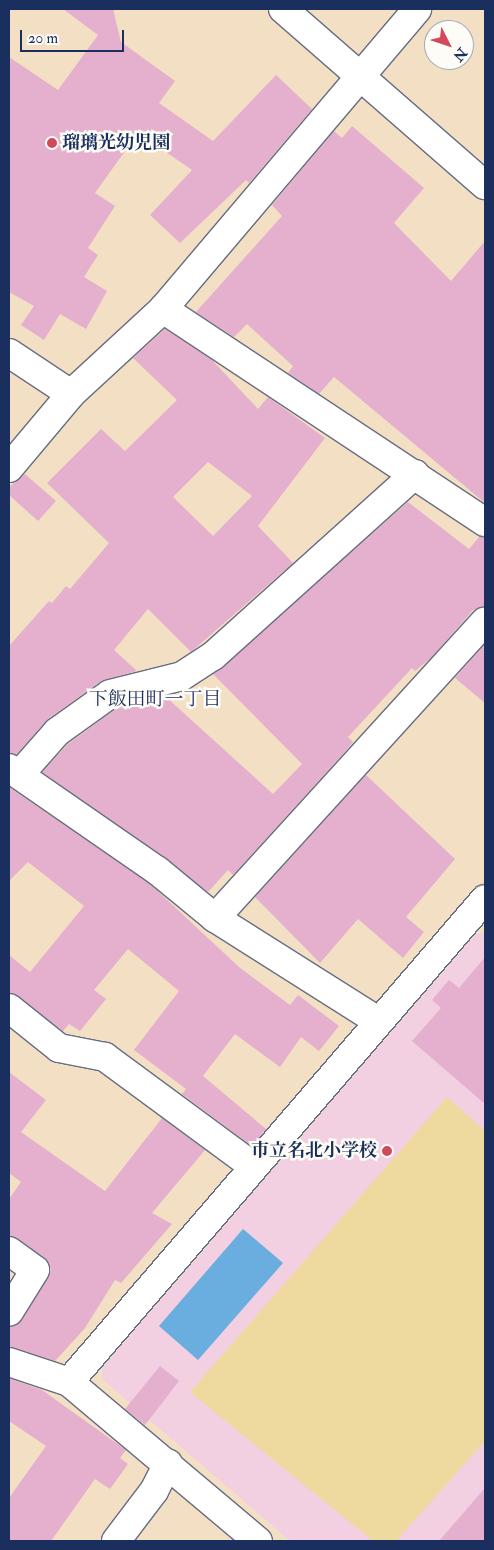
<!DOCTYPE html>
<meta charset="utf-8">
<style>
body{margin:0}
#map{position:relative;width:494px;height:1550px;overflow:hidden;background:#f3e0c4;font-family:"IM FELL Double Pica","Noto Serif JP",serif}
div>[style]{position:absolute}
[style*='--x']{left:calc(var(--x)*1px);top:calc(var(--y)*1px);width:calc(var(--w)*1px);rotate:calc(var(--a)*1deg)}
.built>*{inset:0;background:#f2cfe1}
.sand>*{inset:0;background:#eeda9e}
.water>*{inset:0;background:#6aaddf}
.building>*{inset:0;background:#e4b0ce}
.roads{filter:drop-shadow(1px 0 #676d82) drop-shadow(-1px 0 #676d82) drop-shadow(0 1px #676d82) drop-shadow(0 -1px #676d82)}
.minor>*{height:28px;margin:-14px;padding:0 14px;transform-origin:14px;border-radius:14px;background:#fff}
.tertiary>*{height:28px;margin:-14px;padding:0 14px;transform-origin:14px;border-radius:14px;background:#fff}
.dots>*{width:14px;height:14px;translate:-50% -50%;box-sizing:border-box;border:2px solid #fdfcf7;border-radius:50%}
span{translate:-50% -50%;white-space:nowrap;text-align:center;line-height:1.15;-webkit-text-stroke:5px #fdfcf7;paint-order:stroke}
.poi-label{font-size:18px;color:#1b2f5e;font-weight:700}
.left{translate:0 -50%;text-align:left}
.right{translate:-100% -50%;text-align:right}
.neighbourhood-label{font-size:19px;color:#1b2f5e}
.frame{position:absolute;inset:0;border:10px solid #1b2f5e;pointer-events:none}
.north{position:absolute;left:424px;top:20px;width:50px;height:50px;box-sizing:border-box;background:#fdfcf7;border:1px solid #a3aaba;border-radius:50%;rotate:131deg;font-size:14px;font-weight:700;line-height:20px;text-align:center;color:#1b2f5e}
.north::after{content:'';display:block;margin:auto;width:18px;height:22px;background:#d1495b;clip-path:polygon(50% 0,100% 100%,50% 72%,0 100%)}
.scale{position:absolute;left:20px;top:30px;width:104px;height:22px;box-sizing:border-box;border:2px solid #1b2f5e;border-top:0;padding-left:6px;font-size:15px;line-height:18px;white-space:nowrap;color:#1b2f5e;-webkit-text-stroke:4px #fdfcf7;paint-order:stroke}
</style>
<div id="map">
<div class="built">
<div style="clip-path:polygon(485px 932px,485px 1541px,290px 1541px,102px 1379px,102px 1368px,476px 934px)"></div>
</div>
<div class="sand">
<div style="clip-path:polygon(447px 1097px,485px 1131px,485px 1441px,396px 1541px,373px 1541px,190px 1392px)"></div>
</div>
<div class="water">
<div style="clip-path:polygon(243px 1229px,283px 1263px,198px 1360px,159px 1326px)"></div>
</div>
<div class="building">
<div style="clip-path:polygon(63px 9px,113px 9px,121px 42px,175px 81px,159px 103px,213px 141px,276px 75px,312px 109px,249px 183px,246px 180px,180px 243px,150px 215px,192px 170px,138px 133px,95px 193px,115px 206px,88px 248px,98px 255px,84px 277px,107px 291px,86px 329px,60px 314px,44px 340px,21px 325px,34px 306px,9px 292px,9px 57px,58px 90px,98px 35px)"></div>
<div style="clip-path:polygon(352px 126px,424px 188px,394px 223px,451px 281px,485px 241px,485px 503px,334px 377px,319px 394px,288px 373px,293px 366px,247px 324px,234px 337px,196px 312px,282px 216px,272px 205px,334px 131px,342px 138px)"></div>
<div style="clip-path:polygon(evenodd,165px 329px,211px 359px,258px 409px,268px 397px,325px 438px,258px 526px,293px 563px,191px 652px,148px 609px,114px 650px,137px 671px,101px 681px,48px 719px,16px 755px,9px 753px,9px 646px,49px 601px,52px 603px,66px 586px,70px 589px,109px 543px,47px 483px,101px 429px,125px 451px,177px 400px,133px 358px,165px 329px,208px 462px,252px 496px,213px 536px,173px 497px,208px 462px)"></div>
<div style="clip-path:polygon(25px 474px,56px 501px,38px 521px,9px 495px,9px 487px)"></div>
<div style="clip-path:polygon(408px 502px,469px 549px,480px 536px,485px 537px,485px 606px,473px 610px,431px 658px,415px 671px,412px 668px,348px 737px,353px 742px,342px 755px,233px 875px,228px 870px,208px 892px,42px 772px,68px 744px,117px 708px,165px 696px,273px 794px,302px 764px,213px 674px)"></div>
<div style="clip-path:polygon(485px 644px,485px 703px,455px 678px)"></div>
<div style="clip-path:polygon(366px 775px,455px 859px,406px 917px,424px 932px,403px 958px,358px 919px,320px 963px,255px 897px)"></div>
<div style="clip-path:polygon(9px 787px,149px 883px,239px 967px,290px 1005px,298px 995px,339px 1026px,319px 1051px,301px 1037px,280px 1067px,235px 1034px,203px 1076px,266px 1129px,252px 1146px,182px 1094px,186px 1089px,134px 1050px,179px 991px,128px 949px,94px 990px,106px 999px,80px 1031px,69px 1024px,63px 1031px,9px 993px,9px 955px,30px 972px,84px 906px,28px 862px,9px 881px)"></div>
<div style="clip-path:polygon(485px 957px,485px 1104px,412px 1041px,441px 1008px,432px 1000px,449px 980px,459px 988px)"></div>
<div style="clip-path:polygon(9px 1072px,46px 1100px,21px 1132px,105px 1191px,162px 1118px,205px 1150px,152px 1213px,172px 1224px,121px 1283px,115px 1280px,85px 1328px,55px 1361px,9px 1347px,9px 1328px,22px 1320px,51px 1270px,44px 1257px,9px 1236px,9px 1199px,21px 1182px,9px 1173px)"></div>
<div style="clip-path:polygon(160px 1366px,179px 1381px,145px 1425px,125px 1409px)"></div>
<div style="clip-path:polygon(9px 1378px,42px 1390px,126px 1450px,120px 1458px,128px 1464px,110px 1489px,95px 1479px,51px 1541px,9px 1541px,9px 1498px,46px 1446px,9px 1421px)"></div>
<div style="clip-path:polygon(485px 1488px,485px 1541px,439px 1541px)"></div>
</div>
<div class="roads">
<div class="minor">
<div style="--x:163;--y:309;--w:386;--a:33.5"></div>
<div style="--x:9;--y:353;--w:74;--a:33.5"></div>
<div style="--x:9;--y:468;--w:97;--a:-50"></div>
<div style="--x:71;--y:394;--w:125;--a:-42.7"></div>
<div style="--x:163;--y:309;--w:393;--a:-49.7"></div>
<div style="--x:9;--y:768;--w:181;--a:34.7"></div>
<div style="--x:158;--y:871;--w:74;--a:39.5"></div>
<div style="--x:215;--y:918;--w:193;--a:32.3"></div>
<div style="--x:20;--y:774;--w:56;--a:-48.6"></div>
<div style="--x:57;--y:732;--w:65;--a:-35.6"></div>
<div style="--x:110;--y:694;--w:74;--a:-14"></div>
<div style="--x:182;--y:676;--w:37;--a:-33"></div>
<div style="--x:213;--y:656;--w:272;--a:-42"></div>
<div style="--x:215;--y:918;--w:401;--a:-47.7"></div>
<div style="--x:9;--y:1008;--w:64;--a:38.7"></div>
<div style="--x:59;--y:1048;--w:47;--a:11.1"></div>
<div style="--x:105;--y:1057;--w:184;--a:36.4"></div>
<div style="--x:9;--y:1251;--w:32;--a:36"></div>
<div style="--x:35;--y:1270;--w:49;--a:121.8"></div>
<div style="--x:9;--y:1362;--w:63;--a:18.4"></div>
<div style="--x:69;--y:1382;--w:247;--a:40.1"></div>
<div style="--x:69;--y:1382;--w:637;--a:-49.26"></div>
<div style="--x:116;--y:1541;--w:63;--a:-52.8"></div>
<div style="--x:154;--y:1491;--w:31;--a:-63"></div>
</div>
<div class="tertiary">
<div style="--x:283;--y:9;--w:268;--a:41.1"></div>
</div>
</div>
<div class="dots">
<div style="left:52px;top:143px;background:#d1495b"></div>
<div style="left:387px;top:1151px;background:#d1495b"></div>
</div>
<div class="poi-label">
<span class="left" style="left:62px;top:143px">瑠璃光幼児園</span>
<span class="right" style="left:377px;top:1151px">市立名北小学校</span>
</div>
<div class="neighbourhood-label">
<span style="left:155px;top:700px">下飯田町一丁目</span>
</div>
<div class="frame"></div>
<div class="north">N</div>
<div class="scale">20 m</div>
</div>
